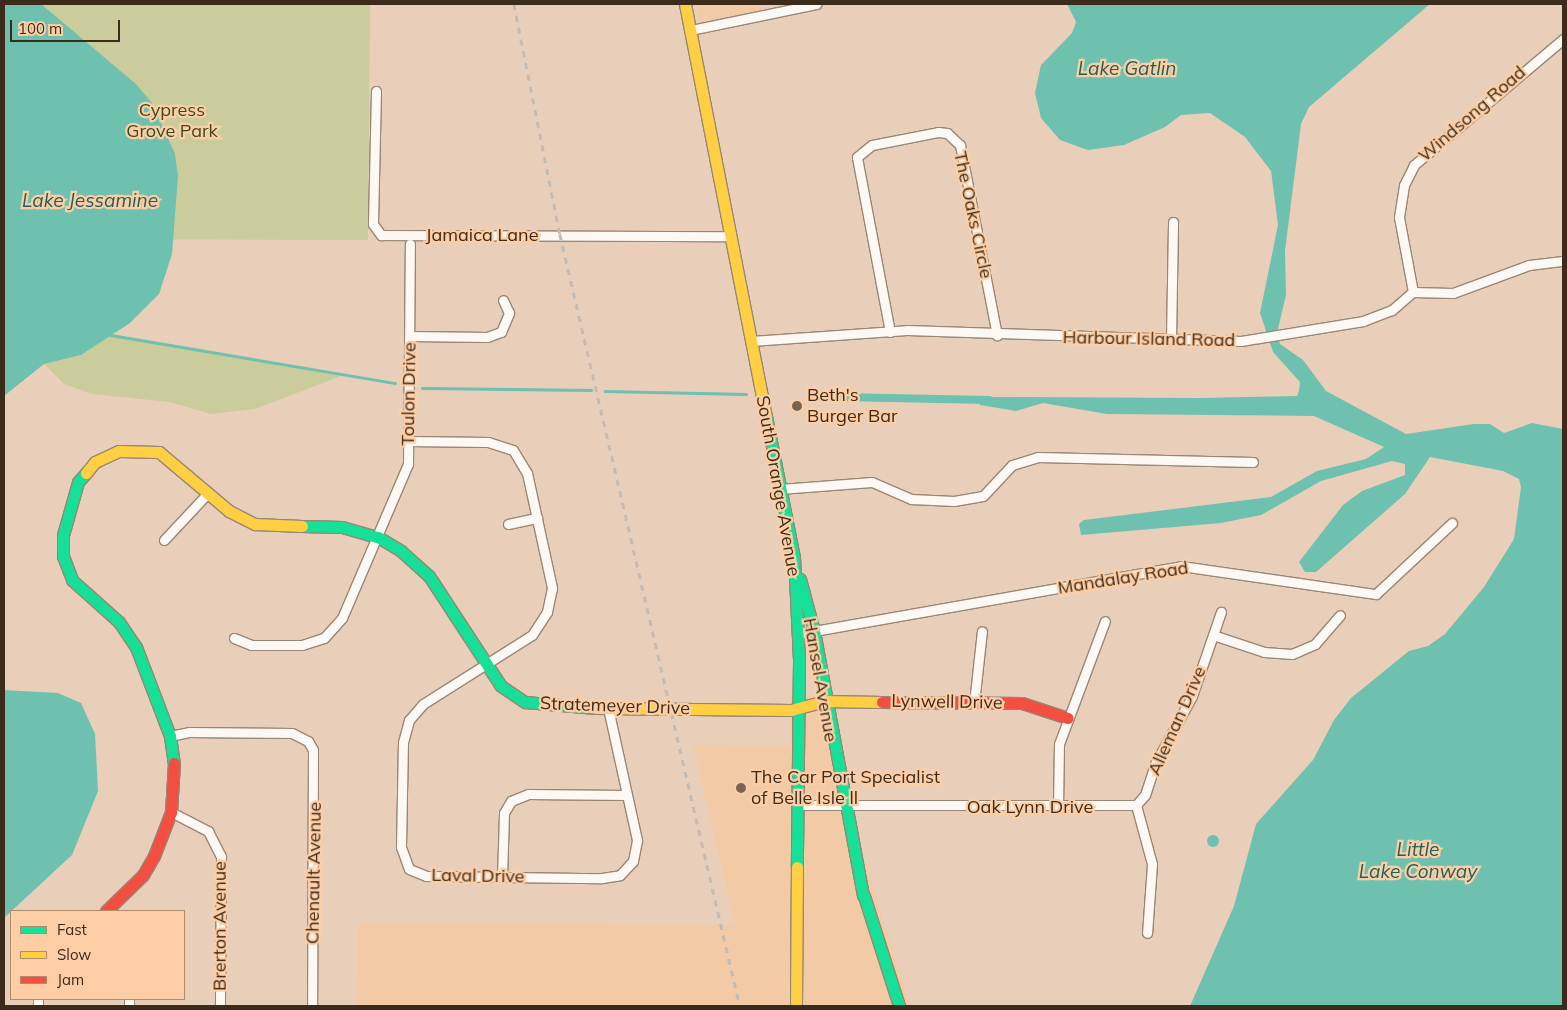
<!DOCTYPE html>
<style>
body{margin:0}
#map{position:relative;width:1567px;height:1010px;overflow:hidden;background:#e9cfb9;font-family:Mulish,sans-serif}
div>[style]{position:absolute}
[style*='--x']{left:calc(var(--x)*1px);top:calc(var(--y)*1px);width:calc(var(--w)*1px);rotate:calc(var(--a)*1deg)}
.built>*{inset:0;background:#f2caa6}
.green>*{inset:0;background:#cbcc9b}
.water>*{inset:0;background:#6ec1ae}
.round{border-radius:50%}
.stream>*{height:2.5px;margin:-1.25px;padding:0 1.25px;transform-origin:1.25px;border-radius:1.25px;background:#6ec1ae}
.canal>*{height:8px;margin:-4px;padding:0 4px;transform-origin:4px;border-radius:4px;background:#6ec1ae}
.roads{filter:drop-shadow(1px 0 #998674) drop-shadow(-1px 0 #998674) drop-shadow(0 1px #998674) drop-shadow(0 -1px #998674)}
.street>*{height:9px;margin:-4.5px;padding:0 4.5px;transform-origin:4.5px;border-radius:4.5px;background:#fcf8f4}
.fast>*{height:11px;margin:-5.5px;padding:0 5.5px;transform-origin:5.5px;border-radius:5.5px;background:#16e098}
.slow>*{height:11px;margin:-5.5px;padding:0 5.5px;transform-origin:5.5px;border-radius:5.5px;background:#ffcf43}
.jam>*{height:11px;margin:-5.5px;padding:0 5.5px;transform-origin:5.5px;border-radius:5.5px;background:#f24e42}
.rail>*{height:2.5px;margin-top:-1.25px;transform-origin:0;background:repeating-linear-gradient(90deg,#c2bbb6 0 6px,transparent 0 12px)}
.dots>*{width:14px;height:14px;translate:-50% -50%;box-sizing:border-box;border:2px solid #fdcea5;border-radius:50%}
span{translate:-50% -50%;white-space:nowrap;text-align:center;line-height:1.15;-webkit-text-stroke:4.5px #fdcea5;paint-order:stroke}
.park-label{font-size:18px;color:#3b481c}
.street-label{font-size:18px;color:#3c2a1a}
.poi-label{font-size:18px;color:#3c2a1a}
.left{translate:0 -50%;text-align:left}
.water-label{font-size:19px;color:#1c6058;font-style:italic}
.frame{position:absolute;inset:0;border:5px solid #3c2a1a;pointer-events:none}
.legend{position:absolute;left:10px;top:910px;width:175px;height:90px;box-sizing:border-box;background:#fdcea5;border:1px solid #b08c6d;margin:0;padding:6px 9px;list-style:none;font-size:15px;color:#3c2a1a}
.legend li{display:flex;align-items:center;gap:10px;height:25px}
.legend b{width:25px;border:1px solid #b08c6d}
.scale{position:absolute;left:10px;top:20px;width:110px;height:22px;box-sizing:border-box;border:2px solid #3c2a1a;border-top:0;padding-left:6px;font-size:15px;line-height:18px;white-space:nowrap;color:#3c2a1a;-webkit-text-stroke:4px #fdcea5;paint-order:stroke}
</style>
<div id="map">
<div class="built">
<div style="clip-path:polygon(696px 4px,762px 4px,764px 12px,700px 24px)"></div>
<div style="clip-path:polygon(790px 695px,830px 695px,863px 854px,910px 1006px,357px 1006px,358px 923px,735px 925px,693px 745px,790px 746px)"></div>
</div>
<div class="green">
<div style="clip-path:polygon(4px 4px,370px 4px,368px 240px,4px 239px)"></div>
<div style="clip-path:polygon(111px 335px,288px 365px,341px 376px,255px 409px,211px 414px,170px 402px,92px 394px,64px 384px,44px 364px,81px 355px)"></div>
</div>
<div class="water">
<div style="clip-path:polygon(4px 4px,41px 4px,136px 84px,152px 103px,175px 154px,178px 176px,172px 254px,159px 294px,130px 323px,81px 355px,44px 364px,4px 396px)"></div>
<div style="clip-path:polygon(1067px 4px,1430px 4px,1309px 107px,1301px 124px,1285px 251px,1286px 295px,1277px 333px,1280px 344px,1303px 360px,1326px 391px,1406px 434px,1474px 424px,1490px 424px,1504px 433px,1532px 423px,1563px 429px,1563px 1006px,1190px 1006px,1234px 906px,1256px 824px,1313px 760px,1334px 720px,1351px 698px,1409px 651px,1428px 646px,1445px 634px,1484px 587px,1514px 539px,1521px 487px,1519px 479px,1503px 471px,1430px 457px,1405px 494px,1316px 572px,1305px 572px,1299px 562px,1343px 505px,1362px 491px,1405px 475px,1405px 464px,1392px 461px,1321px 481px,1261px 515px,1221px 523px,1081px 535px,1079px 524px,1084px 520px,1271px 497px,1317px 471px,1366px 459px,1384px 447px,1314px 416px,1107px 414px,1043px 403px,1016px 411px,980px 405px,979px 399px,993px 397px,1199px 398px,1297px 396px,1299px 391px,1300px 382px,1273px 352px,1260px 313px,1278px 225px,1271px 171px,1245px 137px,1210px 113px,1181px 115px,1165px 127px,1124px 145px,1088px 150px,1060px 140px,1041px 118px,1035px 93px,1041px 65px,1072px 33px,1076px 22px)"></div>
<div style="clip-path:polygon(4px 690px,58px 693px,81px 703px,95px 734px,98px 791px,72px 855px,4px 918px)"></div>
<div class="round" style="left:1207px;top:835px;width:12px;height:12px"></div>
</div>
<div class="stream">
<div style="--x:111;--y:335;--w:288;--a:9.6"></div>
<div style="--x:422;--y:388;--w:169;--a:0.7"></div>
<div style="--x:605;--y:391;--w:141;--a:1.2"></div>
</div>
<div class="canal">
<div style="--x:839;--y:397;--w:150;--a:1.1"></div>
</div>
<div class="roads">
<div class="street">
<div style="--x:691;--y:30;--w:128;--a:-11.7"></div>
<div style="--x:376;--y:91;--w:133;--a:91.3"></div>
<div style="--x:373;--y:224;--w:14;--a:54"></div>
<div style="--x:381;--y:235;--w:350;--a:0.2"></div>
<div style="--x:1413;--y:292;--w:76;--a:-100.6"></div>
<div style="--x:1399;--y:217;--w:32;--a:-81"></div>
<div style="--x:1404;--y:185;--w:22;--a:-63"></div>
<div style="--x:1414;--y:165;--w:195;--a:-40.2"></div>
<div style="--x:1413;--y:292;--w:40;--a:1.4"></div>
<div style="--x:1453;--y:293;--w:81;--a:-20.2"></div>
<div style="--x:1529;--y:265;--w:34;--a:-7"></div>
<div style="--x:890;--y:332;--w:178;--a:-100.7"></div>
<div style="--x:857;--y:157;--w:19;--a:-39"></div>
<div style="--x:872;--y:145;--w:67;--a:-11.1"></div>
<div style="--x:938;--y:132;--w:9;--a:6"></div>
<div style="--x:947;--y:133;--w:18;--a:43"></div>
<div style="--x:960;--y:145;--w:194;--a:79"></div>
<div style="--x:410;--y:336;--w:77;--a:0.7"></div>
<div style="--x:487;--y:337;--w:15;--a:-20"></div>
<div style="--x:501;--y:332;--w:21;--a:-67"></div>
<div style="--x:509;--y:313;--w:14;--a:-115"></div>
<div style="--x:1171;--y:339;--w:117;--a:-89"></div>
<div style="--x:751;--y:341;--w:156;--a:-4"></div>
<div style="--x:907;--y:330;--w:334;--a:1.9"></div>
<div style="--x:1241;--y:341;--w:124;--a:-9.3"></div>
<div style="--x:1363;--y:321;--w:31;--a:-21"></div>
<div style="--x:1392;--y:310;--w:28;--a:-41"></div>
<div style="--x:409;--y:441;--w:79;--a:0.7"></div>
<div style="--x:488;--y:442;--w:26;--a:18"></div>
<div style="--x:513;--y:450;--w:27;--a:59"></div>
<div style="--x:527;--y:473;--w:118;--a:77.7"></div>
<div style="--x:552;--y:588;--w:25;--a:102"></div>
<div style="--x:547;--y:612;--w:27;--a:123"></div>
<div style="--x:532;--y:635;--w:129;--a:147.7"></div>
<div style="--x:423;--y:704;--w:21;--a:131"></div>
<div style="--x:409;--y:720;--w:23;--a:105"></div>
<div style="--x:403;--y:742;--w:105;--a:91.1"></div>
<div style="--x:401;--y:847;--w:23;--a:70"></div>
<div style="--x:409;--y:869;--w:18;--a:22"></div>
<div style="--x:426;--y:876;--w:176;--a:0.7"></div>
<div style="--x:602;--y:878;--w:18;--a:-9"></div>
<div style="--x:620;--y:875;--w:19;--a:-47"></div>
<div style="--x:633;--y:861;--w:21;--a:-79"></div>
<div style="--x:637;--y:840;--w:135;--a:-102.4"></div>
<div style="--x:780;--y:489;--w:92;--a:-4.4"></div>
<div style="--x:872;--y:482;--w:43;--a:23.6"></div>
<div style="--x:911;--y:499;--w:43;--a:2.7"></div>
<div style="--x:954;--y:501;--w:29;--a:-10"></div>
<div style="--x:983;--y:496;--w:42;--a:-46.9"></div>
<div style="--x:1012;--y:465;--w:27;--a:-17"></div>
<div style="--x:1038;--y:457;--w:215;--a:1.3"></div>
<div style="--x:508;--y:524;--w:30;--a:-12"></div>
<div style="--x:164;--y:540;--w:63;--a:-46.9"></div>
<div style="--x:797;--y:634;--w:390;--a:-10"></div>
<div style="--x:1181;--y:566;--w:197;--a:8.2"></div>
<div style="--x:1376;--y:594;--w:104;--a:-43.1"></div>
<div style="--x:1213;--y:635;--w:54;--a:18.4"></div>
<div style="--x:1264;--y:652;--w:28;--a:4"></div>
<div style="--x:1292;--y:654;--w:25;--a:-23"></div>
<div style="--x:1315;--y:644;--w:38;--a:-49"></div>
<div style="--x:234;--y:638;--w:18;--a:22"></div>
<div style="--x:251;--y:645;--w:51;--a:0"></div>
<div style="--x:302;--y:645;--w:23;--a:-18"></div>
<div style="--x:324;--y:638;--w:27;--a:-48"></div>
<div style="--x:342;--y:618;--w:168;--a:-66.8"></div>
<div style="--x:408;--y:464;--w:220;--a:-89.5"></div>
<div style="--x:974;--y:703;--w:72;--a:-83.7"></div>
<div style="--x:170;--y:736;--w:19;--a:-12"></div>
<div style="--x:189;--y:732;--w:103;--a:0.6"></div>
<div style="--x:292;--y:733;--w:18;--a:27"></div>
<div style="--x:308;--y:741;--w:10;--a:61"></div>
<div style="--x:313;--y:750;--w:256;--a:90.2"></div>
<div style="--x:797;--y:805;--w:339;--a:0"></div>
<div style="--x:1136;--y:805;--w:13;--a:-48"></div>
<div style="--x:1145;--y:795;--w:33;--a:-72"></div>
<div style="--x:1155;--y:764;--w:77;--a:-61.4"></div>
<div style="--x:1192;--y:696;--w:89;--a:-71"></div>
<div style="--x:1136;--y:805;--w:61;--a:74.8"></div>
<div style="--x:1152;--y:864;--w:69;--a:94.1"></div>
<div style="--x:1058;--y:807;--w:63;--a:-89.1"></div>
<div style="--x:1059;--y:744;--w:131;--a:-69.5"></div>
<div style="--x:171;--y:812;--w:42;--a:27.2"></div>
<div style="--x:208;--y:831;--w:29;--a:63"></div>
<div style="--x:221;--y:857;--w:149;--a:90.4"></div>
<div style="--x:502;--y:877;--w:64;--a:-88.2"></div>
<div style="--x:504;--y:813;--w:14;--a:-60"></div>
<div style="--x:511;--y:801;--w:18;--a:-22"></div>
<div style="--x:528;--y:794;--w:98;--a:0.6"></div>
<div style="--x:38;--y:1006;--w:7;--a:-90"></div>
<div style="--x:129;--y:1006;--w:7;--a:-90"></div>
</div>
<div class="fast">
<div style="--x:766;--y:416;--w:144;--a:78.8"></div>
<div style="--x:794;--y:557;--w:104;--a:87.2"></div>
<div style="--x:799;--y:661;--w:206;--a:90.6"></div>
<div style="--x:86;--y:473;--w:12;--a:132"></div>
<div style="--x:78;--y:482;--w:55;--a:105.8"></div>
<div style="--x:63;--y:535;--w:21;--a:90"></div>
<div style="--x:63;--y:556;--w:26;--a:69"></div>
<div style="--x:72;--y:580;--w:63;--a:41.8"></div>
<div style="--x:119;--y:622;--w:30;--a:56"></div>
<div style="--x:136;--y:647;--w:95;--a:69.1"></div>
<div style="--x:170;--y:736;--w:27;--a:82"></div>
<div style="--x:302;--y:526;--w:40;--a:1.4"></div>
<div style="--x:342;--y:527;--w:37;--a:16"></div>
<div style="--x:378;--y:537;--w:27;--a:31"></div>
<div style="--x:401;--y:551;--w:38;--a:42"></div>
<div style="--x:429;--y:576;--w:131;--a:56.8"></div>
<div style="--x:501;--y:686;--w:29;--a:34"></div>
<div style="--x:525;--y:702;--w:71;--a:4.8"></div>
<div style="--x:800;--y:579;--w:54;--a:74.9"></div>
<div style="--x:814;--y:631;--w:269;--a:79.5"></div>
<div style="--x:864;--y:896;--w:115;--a:72.3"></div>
</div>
<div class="slow">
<div style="--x:685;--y:4;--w:420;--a:78.9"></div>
<div style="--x:86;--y:473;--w:14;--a:-51"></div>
<div style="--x:95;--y:462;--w:26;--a:-25"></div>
<div style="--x:119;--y:451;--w:40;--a:1.4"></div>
<div style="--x:159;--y:452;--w:92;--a:40.1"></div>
<div style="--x:229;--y:511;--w:29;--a:27"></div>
<div style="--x:255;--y:524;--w:47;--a:2.4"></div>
<div style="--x:596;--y:708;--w:195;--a:0.6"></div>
<div style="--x:791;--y:710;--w:34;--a:-15"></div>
<div style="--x:824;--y:701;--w:58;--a:1"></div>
<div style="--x:796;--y:1006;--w:139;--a:-89.6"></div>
</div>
<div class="jam">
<div style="--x:882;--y:702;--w:140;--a:0.4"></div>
<div style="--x:1022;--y:703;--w:48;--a:18.1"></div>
<div style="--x:106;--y:911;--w:52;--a:-44.2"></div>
<div style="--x:143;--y:875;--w:22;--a:-60"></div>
<div style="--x:154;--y:856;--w:47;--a:-68.9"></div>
<div style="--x:171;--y:812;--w:49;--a:-86.5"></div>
</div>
</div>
<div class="rail">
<div style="--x:514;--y:4;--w:235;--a:78.7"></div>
<div style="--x:560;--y:234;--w:793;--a:76.88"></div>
</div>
<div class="dots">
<div style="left:797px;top:406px;background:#796452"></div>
<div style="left:741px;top:788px;background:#796452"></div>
</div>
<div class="park-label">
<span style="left:172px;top:121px">Cypress<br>Grove Park</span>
</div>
<div class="street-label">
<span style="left:1472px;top:114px;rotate:-41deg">Windsong Road</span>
<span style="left:973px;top:215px;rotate:78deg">The Oaks Circle</span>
<span style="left:482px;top:235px">Jamaica Lane</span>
<span style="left:1149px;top:339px;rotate:1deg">Harbour Island Road</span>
<span style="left:409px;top:394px;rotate:-89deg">Toulon Drive</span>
<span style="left:778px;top:486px;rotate:80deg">South Orange Avenue</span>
<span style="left:1123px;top:578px;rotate:-9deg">Mandalay Road</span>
<span style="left:820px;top:680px;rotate:80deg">Hansel Avenue</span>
<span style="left:947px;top:702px;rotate:1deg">Lynwell Drive</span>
<span style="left:615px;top:706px;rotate:2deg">Stratemeyer Drive</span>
<span style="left:1177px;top:721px;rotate:-66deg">Alleman Drive</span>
<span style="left:1030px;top:807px">Oak Lynn Drive</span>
<span style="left:314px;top:873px;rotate:-89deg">Chenault Avenue</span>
<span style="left:478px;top:876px;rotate:1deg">Laval Drive</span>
<span style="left:220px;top:926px;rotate:-90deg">Brerton Avenue</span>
</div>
<div class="poi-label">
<span class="left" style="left:807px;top:406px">Beth's<br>Burger Bar</span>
<span class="left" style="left:751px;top:788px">The Car Port Specialist<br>of Belle Isle ll</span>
</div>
<div class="water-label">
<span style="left:1127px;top:69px">Lake Gatlin</span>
<span style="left:90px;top:201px">Lake Jessamine</span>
<span style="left:1418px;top:861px">Little<br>Lake Conway</span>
</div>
<div class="frame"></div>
<ul class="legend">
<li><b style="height:6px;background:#16e098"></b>Fast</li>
<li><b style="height:6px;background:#ffcf43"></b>Slow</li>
<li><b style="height:6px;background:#f24e42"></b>Jam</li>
</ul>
<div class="scale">100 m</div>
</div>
